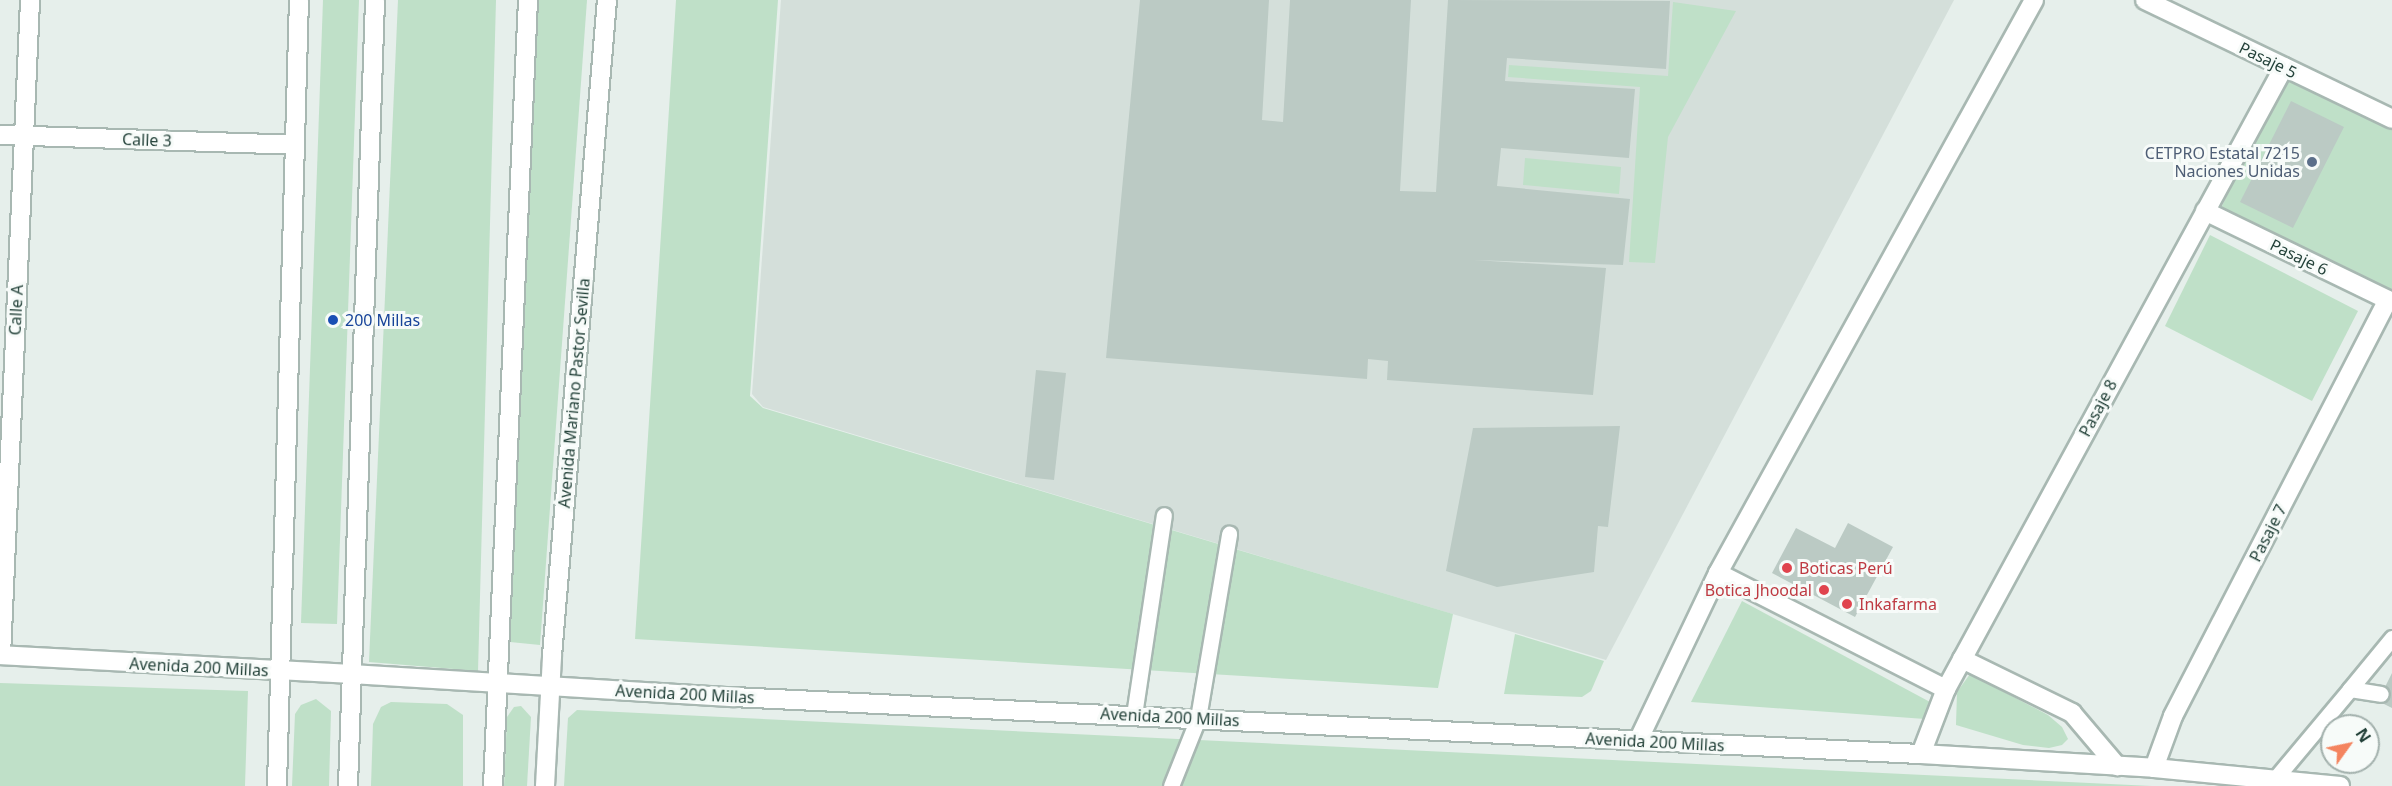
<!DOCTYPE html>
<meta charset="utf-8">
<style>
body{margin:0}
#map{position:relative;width:2392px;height:786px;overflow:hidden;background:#e6efeb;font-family:"Noto Sans",sans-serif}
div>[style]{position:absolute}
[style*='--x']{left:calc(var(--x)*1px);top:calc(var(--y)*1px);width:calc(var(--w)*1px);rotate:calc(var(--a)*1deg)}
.built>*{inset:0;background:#d4dfda}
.green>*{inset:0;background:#bfe0c8}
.building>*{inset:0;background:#bbcac4}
.roads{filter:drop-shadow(2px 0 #a8b8b2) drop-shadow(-2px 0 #a8b8b2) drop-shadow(0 2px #a8b8b2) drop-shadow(0 -2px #a8b8b2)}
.service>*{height:15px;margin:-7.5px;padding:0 7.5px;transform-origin:7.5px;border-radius:7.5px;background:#fff}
.minor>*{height:18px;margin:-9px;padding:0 9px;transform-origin:9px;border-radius:9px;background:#fff}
.tertiary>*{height:18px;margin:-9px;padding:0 9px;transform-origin:9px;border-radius:9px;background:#fff}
.secondary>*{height:18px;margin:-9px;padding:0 9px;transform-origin:9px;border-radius:9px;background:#fff}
.dots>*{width:16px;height:16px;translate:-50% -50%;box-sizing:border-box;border:3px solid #f7fbf9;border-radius:50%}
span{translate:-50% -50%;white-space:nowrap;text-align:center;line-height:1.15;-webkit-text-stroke:6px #f7fbf9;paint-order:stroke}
.street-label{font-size:16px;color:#24423a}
.service-label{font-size:16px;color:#4e5e75}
.right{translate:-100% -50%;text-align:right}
.transit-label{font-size:16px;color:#164399}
.left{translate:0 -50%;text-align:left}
.health-label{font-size:16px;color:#be3a42}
.north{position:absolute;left:2320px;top:714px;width:60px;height:60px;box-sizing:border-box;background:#f7fbf9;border:2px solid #a3b1ad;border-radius:50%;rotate:57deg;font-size:16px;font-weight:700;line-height:24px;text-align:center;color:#24423a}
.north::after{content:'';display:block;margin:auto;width:21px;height:27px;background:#f4845f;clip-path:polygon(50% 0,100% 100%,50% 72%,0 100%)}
</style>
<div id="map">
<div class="built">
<div style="clip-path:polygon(781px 0,1954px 0,1606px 660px,763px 407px,752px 394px)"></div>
</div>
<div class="green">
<div style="clip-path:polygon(323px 0,359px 0,337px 624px,301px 623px)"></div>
<div style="clip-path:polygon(398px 0,496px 0,478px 671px,369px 662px)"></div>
<div style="clip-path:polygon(537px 0,587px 0,540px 645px,510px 642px)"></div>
<div style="clip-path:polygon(676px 0,778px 0,750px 396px,763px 408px,1453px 614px,1438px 688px,635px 639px)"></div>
<div style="clip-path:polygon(1673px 2px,1736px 11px,1668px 137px,1655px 263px,1629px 262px,1640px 87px,1508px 77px,1509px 65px,1668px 76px)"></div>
<div style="clip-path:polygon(2285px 77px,2392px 130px,2392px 293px,2221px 208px)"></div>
<div style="clip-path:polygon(1525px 158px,1621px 167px,1619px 194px,1523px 185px)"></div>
<div style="clip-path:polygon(2210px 235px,2358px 311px,2312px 401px,2165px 326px)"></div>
<div style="clip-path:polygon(1742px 601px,1930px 702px,1925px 719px,1691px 702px)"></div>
<div style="clip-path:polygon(1515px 634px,1604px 661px,1591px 691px,1582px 697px,1504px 694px)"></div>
<div style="clip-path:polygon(1970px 674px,2048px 715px,2062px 727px,2068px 739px,2062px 745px,2049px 748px,2023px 745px,1956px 725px,1957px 692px)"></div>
<div style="clip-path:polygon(0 683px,248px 691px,245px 786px,0 786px)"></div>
<div style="clip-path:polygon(316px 699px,331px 711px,329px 786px,292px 786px,295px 714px,301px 705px)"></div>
<div style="clip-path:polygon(391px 702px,447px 704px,463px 715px,463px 786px,371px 786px,373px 724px,381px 707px)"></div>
<div style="clip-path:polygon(521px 706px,531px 717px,527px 786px,504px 786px,507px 717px,514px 707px)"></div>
<div style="clip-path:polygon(577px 710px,2152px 786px,564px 786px,568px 718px)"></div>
</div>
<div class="building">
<div style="clip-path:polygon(1140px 0,1269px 0,1262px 120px,1283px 122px,1290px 0,1411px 0,1400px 191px,1436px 192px,1448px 0,1670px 1px,1666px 69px,1507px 58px,1505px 81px,1635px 89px,1629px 158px,1501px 148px,1497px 186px,1630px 199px,1623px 265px,1474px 260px,1606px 268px,1593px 395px,1387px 380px,1388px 361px,1368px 359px,1367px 379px,1106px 358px)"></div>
<div style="clip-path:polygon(2291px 101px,2344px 127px,2293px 228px,2240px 202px)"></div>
<div style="clip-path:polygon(1036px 370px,1066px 373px,1054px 480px,1025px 477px)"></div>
<div style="clip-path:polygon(1620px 426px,1608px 527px,1598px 526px,1594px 572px,1497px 587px,1446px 571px,1473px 428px)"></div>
<div style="clip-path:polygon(1848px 523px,1893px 547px,1855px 617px,1772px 573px,1796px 528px,1835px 548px)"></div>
<div style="clip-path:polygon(2392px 673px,2392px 708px,2378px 701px)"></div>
</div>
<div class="roads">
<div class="service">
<div style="--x:2350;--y:689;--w:66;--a:-50.5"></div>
<div style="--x:1134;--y:715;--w:202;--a:-81.5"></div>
<div style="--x:2274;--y:780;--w:119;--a:-50.1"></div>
<div style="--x:2350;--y:689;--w:31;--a:9"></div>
<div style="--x:1171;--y:786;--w:73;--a:-68.3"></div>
<div style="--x:1198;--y:718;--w:187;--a:-80.4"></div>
</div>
<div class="minor">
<div style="--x:2145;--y:0;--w:274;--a:25.7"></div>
<div style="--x:0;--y:135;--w:295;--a:1.9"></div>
<div style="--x:2205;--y:211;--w:208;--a:25.9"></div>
<div style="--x:1718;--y:573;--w:256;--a:27"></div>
<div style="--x:1;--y:655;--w:656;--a:-87.46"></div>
<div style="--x:1962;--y:659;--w:123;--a:26.1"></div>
<div style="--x:2072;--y:713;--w:70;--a:49.7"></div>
<div style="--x:1638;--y:741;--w:186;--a:-64.5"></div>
<div style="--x:1718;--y:573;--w:654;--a:-61.12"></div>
<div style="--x:1921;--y:754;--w:70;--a:-69"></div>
<div style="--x:1946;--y:689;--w:708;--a:-61.48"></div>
<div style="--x:2154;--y:768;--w:55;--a:-69.9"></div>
<div style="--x:2173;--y:716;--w:468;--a:-62.7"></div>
<div style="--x:277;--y:786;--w:786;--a:-88.4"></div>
<div style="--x:545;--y:786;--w:130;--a:-86.9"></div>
<div style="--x:552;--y:656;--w:658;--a:-85.21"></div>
</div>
<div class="tertiary">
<div style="--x:0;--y:655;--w:353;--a:3.1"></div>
</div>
<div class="secondary">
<div style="--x:352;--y:674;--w:382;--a:3.5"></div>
<div style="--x:733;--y:697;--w:1189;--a:2.75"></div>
<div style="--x:1921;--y:754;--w:233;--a:3.4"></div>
<div style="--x:2154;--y:768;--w:187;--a:5.5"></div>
<div style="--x:348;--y:786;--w:786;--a:-88.03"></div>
<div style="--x:493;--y:786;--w:787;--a:-87.45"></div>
</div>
</div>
<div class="dots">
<div style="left:2312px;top:162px;background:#5c6f8a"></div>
<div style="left:333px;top:320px;background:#1a4fb4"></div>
<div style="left:1787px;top:568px;background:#e0444e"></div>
<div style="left:1824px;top:590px;background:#e0444e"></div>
<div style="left:1847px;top:604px;background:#e0444e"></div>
</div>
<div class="street-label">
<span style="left:2268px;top:60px;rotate:26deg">Pasaje 5</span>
<span style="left:147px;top:140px;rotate:2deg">Calle 3</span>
<span style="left:2299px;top:257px;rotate:26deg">Pasaje 6</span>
<span style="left:16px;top:310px;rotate:-87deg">Calle A</span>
<span style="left:574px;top:393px;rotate:-85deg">Avenida Mariano Pastor Sevilla</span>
<span style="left:2098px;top:408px;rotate:-62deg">Pasaje 8</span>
<span style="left:2268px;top:533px;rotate:-63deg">Pasaje 7</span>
<span style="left:199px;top:667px;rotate:3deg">Avenida 200 Millas</span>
<span style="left:685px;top:694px;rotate:3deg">Avenida 200 Millas</span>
<span style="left:1170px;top:717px;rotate:3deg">Avenida 200 Millas</span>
<span style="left:1655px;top:742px;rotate:3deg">Avenida 200 Millas</span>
</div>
<div class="service-label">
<span class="right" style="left:2300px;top:162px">CETPRO Estatal 7215<br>Naciones Unidas</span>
</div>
<div class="transit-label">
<span class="left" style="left:345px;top:320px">200 Millas</span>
</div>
<div class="health-label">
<span class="left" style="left:1799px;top:568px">Boticas Perú</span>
<span class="right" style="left:1812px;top:590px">Botica Jhoodal</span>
<span class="left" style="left:1859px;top:604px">Inkafarma</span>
</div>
<div class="north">N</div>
</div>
